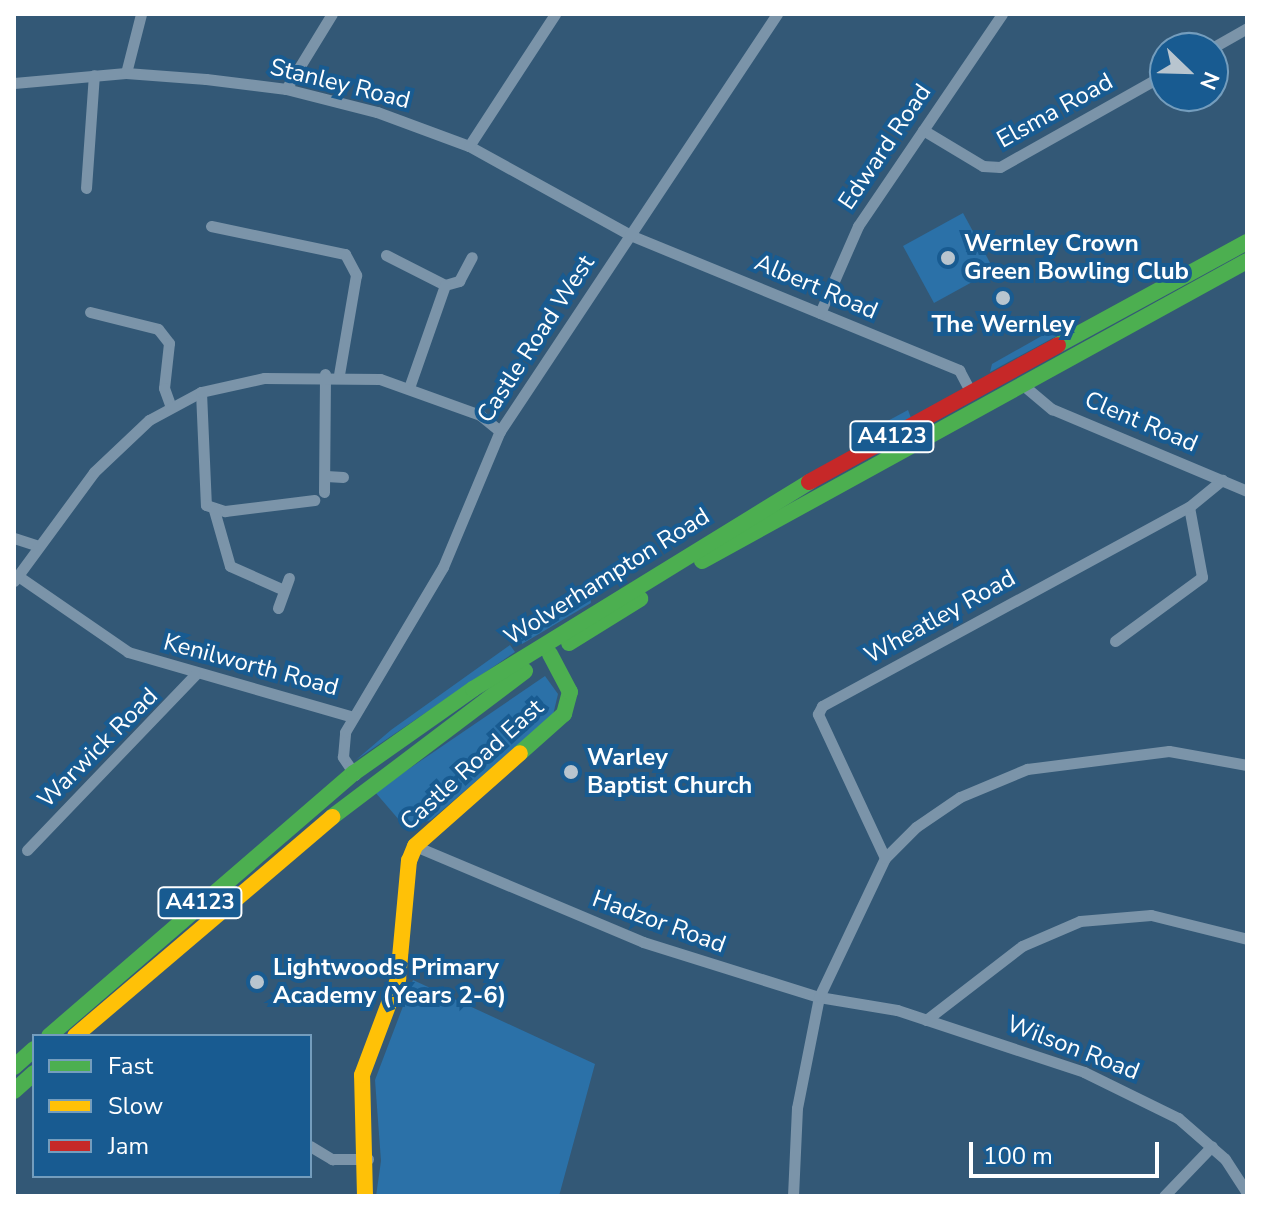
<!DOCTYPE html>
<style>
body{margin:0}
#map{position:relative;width:1261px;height:1210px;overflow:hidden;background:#335876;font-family:"Nunito Sans",sans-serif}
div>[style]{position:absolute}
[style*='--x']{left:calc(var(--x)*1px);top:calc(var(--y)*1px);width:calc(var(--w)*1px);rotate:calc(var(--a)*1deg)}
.green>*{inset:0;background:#2b71a8}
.street>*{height:11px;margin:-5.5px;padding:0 5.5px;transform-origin:5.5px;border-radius:5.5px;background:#7b94a9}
.fast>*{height:16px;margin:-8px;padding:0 8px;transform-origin:8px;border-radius:8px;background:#4caf50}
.slow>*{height:16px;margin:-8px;padding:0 8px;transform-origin:8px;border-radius:8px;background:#ffc107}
.jam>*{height:16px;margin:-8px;padding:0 8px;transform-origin:8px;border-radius:8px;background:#c62828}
.dots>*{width:22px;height:22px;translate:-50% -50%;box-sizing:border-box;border:4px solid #185b91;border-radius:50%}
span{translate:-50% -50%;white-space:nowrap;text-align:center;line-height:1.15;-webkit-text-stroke:8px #185b91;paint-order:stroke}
.shield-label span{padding:2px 6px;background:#185b91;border:2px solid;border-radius:6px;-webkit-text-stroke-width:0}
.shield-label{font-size:22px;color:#fff;font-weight:700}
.street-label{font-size:24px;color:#fff}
.poi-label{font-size:24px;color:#fff;font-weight:700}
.left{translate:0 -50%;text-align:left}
.frame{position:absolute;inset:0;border:16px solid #fff;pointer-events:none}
.legend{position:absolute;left:32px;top:1034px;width:280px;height:144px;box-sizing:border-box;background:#185b91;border:2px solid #749dbd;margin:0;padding:10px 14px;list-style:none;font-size:24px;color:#fff}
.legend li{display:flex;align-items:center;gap:16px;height:40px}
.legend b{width:40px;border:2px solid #749dbd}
.north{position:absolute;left:1149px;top:32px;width:80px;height:80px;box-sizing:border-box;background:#185b91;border:2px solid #749dbd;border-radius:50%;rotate:113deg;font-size:22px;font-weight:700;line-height:32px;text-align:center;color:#fff}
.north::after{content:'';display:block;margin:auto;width:28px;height:36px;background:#b8c5cf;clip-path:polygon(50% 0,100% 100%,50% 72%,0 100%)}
.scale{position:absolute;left:969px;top:1142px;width:190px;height:36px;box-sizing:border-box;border:4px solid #fff;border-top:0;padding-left:10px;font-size:24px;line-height:28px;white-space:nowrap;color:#fff;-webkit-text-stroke:6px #185b91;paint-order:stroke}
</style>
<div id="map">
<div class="green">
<div style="clip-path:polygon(963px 213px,994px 270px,934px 303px,903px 246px)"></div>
<div style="clip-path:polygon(1061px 325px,1064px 332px,990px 372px,992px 364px)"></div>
<div style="clip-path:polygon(908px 410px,911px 418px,860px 444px,856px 438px)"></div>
<div style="clip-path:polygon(590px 591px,591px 603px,522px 644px,519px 638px)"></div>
<div style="clip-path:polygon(510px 645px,515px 652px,356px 760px,391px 730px)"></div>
<div style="clip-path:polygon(545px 676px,558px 694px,553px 715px,431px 820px,406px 828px,375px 792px)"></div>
<div style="clip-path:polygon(413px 980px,595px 1064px,559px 1196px,376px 1196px,381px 1161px,375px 1080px)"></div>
</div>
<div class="street">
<div style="--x:1212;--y:48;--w:40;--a:-29.7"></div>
<div style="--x:126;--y:73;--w:61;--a:-75.7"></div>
<div style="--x:14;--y:83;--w:112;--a:-5.1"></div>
<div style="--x:126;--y:73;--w:80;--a:4.3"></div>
<div style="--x:206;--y:79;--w:81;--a:7.1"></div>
<div style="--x:286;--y:89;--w:94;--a:14.2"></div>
<div style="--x:377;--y:112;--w:98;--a:20.3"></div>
<div style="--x:469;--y:146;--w:184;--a:28.9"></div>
<div style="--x:630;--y:235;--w:356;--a:22.3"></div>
<div style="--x:959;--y:370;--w:27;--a:62"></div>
<div style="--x:286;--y:89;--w:88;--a:-58.5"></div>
<div style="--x:923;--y:130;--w:70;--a:31"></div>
<div style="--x:983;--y:166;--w:17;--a:3"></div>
<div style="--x:1000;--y:167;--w:189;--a:-29.4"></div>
<div style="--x:469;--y:146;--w:158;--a:-56.9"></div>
<div style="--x:86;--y:188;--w:113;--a:-86"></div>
<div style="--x:211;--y:226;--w:137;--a:11.8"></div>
<div style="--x:345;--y:254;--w:24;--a:62"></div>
<div style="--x:356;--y:275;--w:100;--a:99.7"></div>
<div style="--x:386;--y:255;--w:66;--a:27"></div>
<div style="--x:445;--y:285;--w:15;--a:-16"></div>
<div style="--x:459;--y:281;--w:27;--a:-62"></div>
<div style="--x:90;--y:312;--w:70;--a:14"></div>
<div style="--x:158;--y:329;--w:18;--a:52"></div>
<div style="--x:169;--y:343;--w:45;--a:96.3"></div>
<div style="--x:164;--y:388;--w:20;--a:70"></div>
<div style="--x:820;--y:313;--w:95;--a:-66.4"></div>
<div style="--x:858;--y:226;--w:256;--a:-55.8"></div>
<div style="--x:410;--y:385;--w:106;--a:-70.7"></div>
<div style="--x:1023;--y:385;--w:38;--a:40"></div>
<div style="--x:1052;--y:409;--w:212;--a:22.8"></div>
<div style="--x:201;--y:392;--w:113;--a:87.5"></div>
<div style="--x:206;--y:505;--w:20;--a:18"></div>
<div style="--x:225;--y:511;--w:90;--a:-7"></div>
<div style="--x:326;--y:476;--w:17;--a:3"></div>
<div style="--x:324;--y:492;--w:118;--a:-89.5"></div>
<div style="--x:214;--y:510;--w:58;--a:74.1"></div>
<div style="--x:230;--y:566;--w:59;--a:24"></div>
<div style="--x:14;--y:538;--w:26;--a:18"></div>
<div style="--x:18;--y:576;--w:134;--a:34.6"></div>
<div style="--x:128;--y:652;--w:234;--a:16.1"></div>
<div style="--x:14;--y:581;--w:135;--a:-53.7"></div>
<div style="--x:94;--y:472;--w:76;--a:-43.4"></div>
<div style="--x:149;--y:420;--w:59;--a:-28.3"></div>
<div style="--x:201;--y:392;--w:65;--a:-12.5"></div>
<div style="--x:264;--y:378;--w:116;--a:0.5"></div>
<div style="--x:380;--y:379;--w:106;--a:19.8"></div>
<div style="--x:480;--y:415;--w:26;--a:39"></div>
<div style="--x:278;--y:608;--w:32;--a:-70"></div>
<div style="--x:1115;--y:641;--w:108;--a:-36.3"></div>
<div style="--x:1202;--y:577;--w:71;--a:-100.5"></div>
<div style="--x:355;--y:775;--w:22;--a:-124"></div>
<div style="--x:343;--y:757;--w:25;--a:-85"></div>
<div style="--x:345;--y:732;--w:192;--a:-59.3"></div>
<div style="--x:443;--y:567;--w:147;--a:-67.3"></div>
<div style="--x:500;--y:431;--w:501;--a:-56.41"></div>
<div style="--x:415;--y:846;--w:247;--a:22.8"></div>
<div style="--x:643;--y:942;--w:184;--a:17.4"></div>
<div style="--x:819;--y:997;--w:79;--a:9.5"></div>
<div style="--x:897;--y:1010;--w:197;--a:18.3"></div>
<div style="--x:1084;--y:1072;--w:105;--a:26.1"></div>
<div style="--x:1178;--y:1118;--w:62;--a:41.1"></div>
<div style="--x:1225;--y:1159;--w:40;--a:57.1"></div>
<div style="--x:27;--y:850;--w:243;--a:-46.2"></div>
<div style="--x:885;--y:858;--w:159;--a:-115"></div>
<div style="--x:818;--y:714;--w:9;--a:-63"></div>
<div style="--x:822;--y:706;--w:417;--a:-28.5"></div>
<div style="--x:1189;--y:507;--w:43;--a:-39.3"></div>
<div style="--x:926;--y:1020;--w:121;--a:-37.6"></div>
<div style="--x:1022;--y:946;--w:63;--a:-23.3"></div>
<div style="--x:1080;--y:921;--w:71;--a:-4.8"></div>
<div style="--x:1151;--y:915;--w:99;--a:14"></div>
<div style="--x:310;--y:1146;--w:26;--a:31"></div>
<div style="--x:332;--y:1159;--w:36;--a:0"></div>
<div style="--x:793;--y:1196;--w:88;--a:-87.4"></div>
<div style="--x:797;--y:1108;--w:113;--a:-78.8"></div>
<div style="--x:819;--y:997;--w:154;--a:-64.6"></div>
<div style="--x:885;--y:858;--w:44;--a:-45"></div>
<div style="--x:916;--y:827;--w:53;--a:-34.3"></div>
<div style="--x:960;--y:797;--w:73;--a:-22.7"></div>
<div style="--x:1027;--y:769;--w:143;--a:-7.2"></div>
<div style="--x:1169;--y:751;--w:79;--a:10.2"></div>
<div style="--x:1164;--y:1196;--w:69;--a:-46.2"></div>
</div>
<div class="fast">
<div style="--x:1058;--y:345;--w:215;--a:-28.6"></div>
<div style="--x:702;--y:561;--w:622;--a:-28.83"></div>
<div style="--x:569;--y:643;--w:84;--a:-31.8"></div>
<div style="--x:520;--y:753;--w:59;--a:-41.6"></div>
<div style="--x:564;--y:714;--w:23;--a:-75"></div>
<div style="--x:570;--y:692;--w:43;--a:-117.8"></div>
<div style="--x:332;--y:817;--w:242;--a:-37.1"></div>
<div style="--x:49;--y:1036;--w:403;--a:-40.8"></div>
<div style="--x:354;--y:773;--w:146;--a:-35.2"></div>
<div style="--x:473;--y:689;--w:395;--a:-31.6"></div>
<div style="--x:14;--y:1067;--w:27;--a:-42"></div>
<div style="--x:14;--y:1091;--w:27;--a:-42"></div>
</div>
<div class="slow">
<div style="--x:75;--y:1036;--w:338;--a:-40.4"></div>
<div style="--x:365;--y:1196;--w:121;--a:-91.4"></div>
<div style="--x:362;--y:1075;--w:103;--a:-69.4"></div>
<div style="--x:398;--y:979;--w:119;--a:-84.7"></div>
<div style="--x:409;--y:861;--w:16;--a:-68"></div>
<div style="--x:415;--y:846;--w:140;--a:-41.5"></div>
</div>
<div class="jam">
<div style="--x:809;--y:482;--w:284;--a:-28.8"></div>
</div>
<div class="dots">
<div style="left:948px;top:258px;background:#b8c5cf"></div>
<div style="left:1003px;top:298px;background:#b8c5cf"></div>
<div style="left:571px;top:772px;background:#b8c5cf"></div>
<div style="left:257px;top:982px;background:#b8c5cf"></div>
</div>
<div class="shield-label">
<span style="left:892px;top:437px">A4123</span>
<span style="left:200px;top:903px">A4123</span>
</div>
<div class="street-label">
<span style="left:340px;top:84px;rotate:14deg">Stanley Road</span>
<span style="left:1055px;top:111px;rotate:-29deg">Elsma Road</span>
<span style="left:885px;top:147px;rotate:-56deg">Edward Road</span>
<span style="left:816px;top:287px;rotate:23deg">Albert Road</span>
<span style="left:536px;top:339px;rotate:-57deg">Castle Road West</span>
<span style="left:1141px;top:422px;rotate:23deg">Clent Road</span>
<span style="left:607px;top:577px;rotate:-32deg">Wolverhampton Road</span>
<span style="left:940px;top:617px;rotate:-29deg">Wheatley Road</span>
<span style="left:251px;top:665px;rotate:15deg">Kenilworth Road</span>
<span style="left:98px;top:748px;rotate:-45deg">Warwick Road</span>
<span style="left:472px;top:765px;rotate:-42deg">Castle Road East</span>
<span style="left:659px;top:922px;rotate:20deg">Hadzor Road</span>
<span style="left:1073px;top:1048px;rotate:21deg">Wilson Road</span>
</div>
<div class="poi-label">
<span class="left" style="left:964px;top:258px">Wernley Crown<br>Green Bowling Club</span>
<span style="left:1003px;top:325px">The Wernley</span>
<span class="left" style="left:587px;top:772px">Warley<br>Baptist Church</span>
<span class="left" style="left:273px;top:982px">Lightwoods Primary<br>Academy (Years 2-6)</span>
</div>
<div class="frame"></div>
<ul class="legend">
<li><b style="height:10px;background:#4caf50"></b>Fast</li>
<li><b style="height:10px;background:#ffc107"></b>Slow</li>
<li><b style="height:10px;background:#c62828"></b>Jam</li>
</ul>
<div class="north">N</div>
<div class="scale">100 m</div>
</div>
